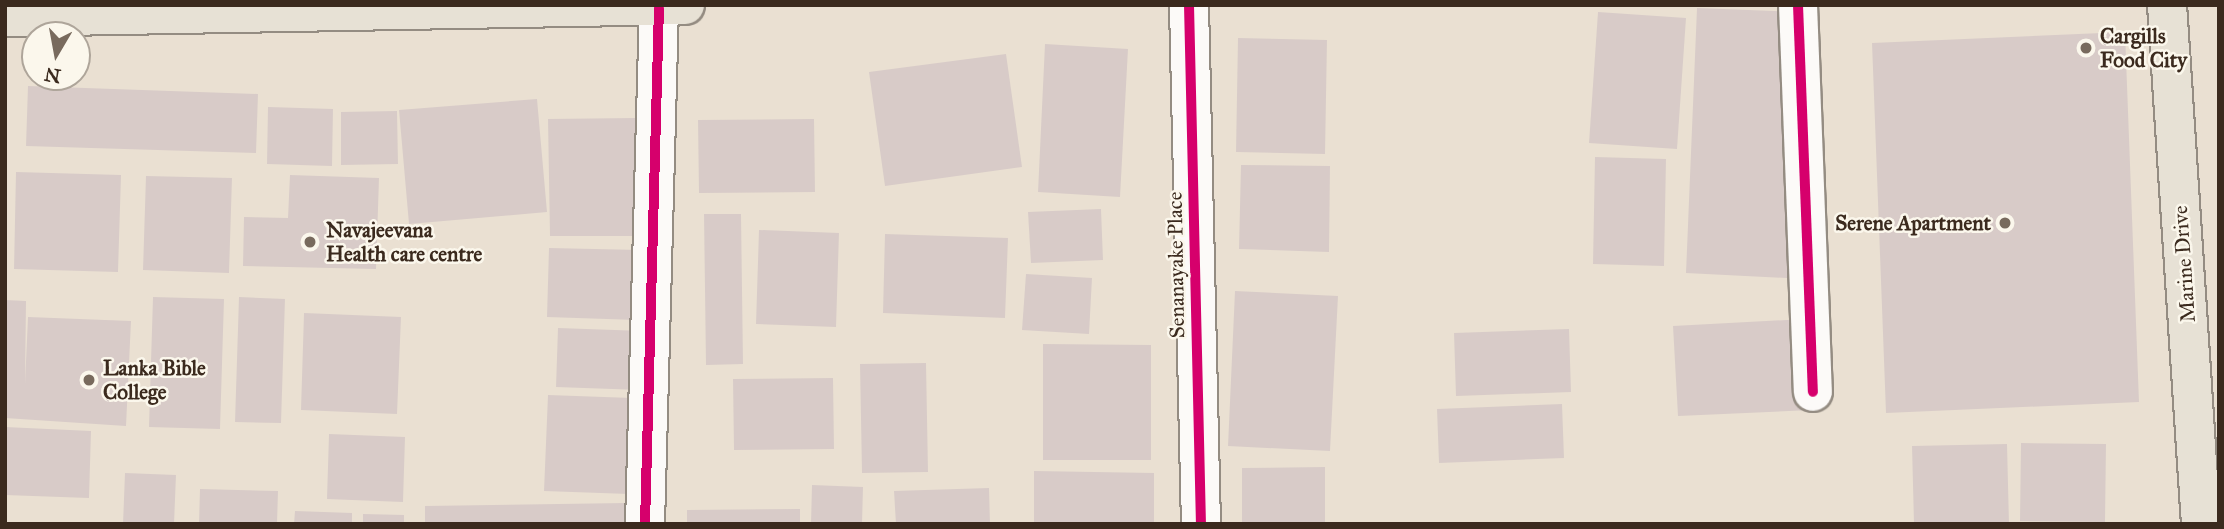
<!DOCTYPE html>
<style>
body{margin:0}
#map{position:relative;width:2224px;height:529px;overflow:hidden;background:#eae0d2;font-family:"IM FELL Great Primer",serif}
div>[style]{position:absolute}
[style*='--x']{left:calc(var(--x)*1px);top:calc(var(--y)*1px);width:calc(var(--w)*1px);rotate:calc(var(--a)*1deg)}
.building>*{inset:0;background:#d8cbc8}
.roads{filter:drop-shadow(2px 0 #948c82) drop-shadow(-2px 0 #948c82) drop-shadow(0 2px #948c82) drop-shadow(0 -2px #948c82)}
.minor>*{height:38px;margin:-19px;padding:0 19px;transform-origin:19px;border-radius:19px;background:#fcfaf8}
.major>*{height:38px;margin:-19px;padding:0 19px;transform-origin:19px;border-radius:19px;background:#e7e1d5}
.cycleway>*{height:10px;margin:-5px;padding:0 5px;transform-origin:5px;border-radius:5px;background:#d6006c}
.dots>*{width:19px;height:19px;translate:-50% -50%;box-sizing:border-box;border:4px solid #fbf7ec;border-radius:50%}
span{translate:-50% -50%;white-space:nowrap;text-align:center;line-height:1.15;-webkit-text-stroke:5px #fbf7ec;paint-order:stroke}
.poi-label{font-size:21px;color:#3b2a1e;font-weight:700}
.left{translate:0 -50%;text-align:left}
.right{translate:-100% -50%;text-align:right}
.street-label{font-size:21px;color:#3b2a1e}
.frame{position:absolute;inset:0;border:7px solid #3b2a1e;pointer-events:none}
.north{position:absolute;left:21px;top:21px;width:70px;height:70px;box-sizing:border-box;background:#fbf7ec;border:2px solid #aea59a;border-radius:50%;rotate:190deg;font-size:19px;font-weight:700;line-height:28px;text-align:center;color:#3b2a1e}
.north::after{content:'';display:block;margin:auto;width:24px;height:32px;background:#786a5d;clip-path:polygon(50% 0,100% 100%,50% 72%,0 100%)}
</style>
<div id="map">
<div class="building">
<div style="clip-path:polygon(1697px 8px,1798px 12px,1787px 278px,1686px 273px)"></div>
<div style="clip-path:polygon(1598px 12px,1686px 18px,1677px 149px,1589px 143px)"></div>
<div style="clip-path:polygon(2125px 32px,2139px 402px,1886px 413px,1872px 43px)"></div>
<div style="clip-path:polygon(1238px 38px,1327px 40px,1325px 154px,1236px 152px)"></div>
<div style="clip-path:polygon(1045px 44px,1128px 49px,1120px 197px,1038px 192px)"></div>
<div style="clip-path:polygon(1006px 54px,1022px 167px,885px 186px,869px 72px)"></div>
<div style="clip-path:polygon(28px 86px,258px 94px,256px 153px,26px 146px)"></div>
<div style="clip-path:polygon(537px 99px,547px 212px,409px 224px,399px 110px)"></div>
<div style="clip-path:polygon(268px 107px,333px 109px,332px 166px,267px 164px)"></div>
<div style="clip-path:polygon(397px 111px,398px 164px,341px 165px,341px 112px)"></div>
<div style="clip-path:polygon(635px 118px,636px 236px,550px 236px,548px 119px)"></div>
<div style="clip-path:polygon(814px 119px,815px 192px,699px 193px,698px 120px)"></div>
<div style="clip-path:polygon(1595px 157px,1666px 159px,1664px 266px,1593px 264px)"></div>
<div style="clip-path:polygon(1241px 165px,1330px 166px,1329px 252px,1239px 249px)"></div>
<div style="clip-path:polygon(16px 172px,121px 175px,118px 272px,14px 269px)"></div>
<div style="clip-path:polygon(290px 175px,379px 178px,376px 269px,243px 266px,244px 217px,288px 218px)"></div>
<div style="clip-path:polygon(146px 176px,232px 178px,229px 273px,143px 270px)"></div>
<div style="clip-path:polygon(1101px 209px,1103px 260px,1031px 263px,1028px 212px)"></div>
<div style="clip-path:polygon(704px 214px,741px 214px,743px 364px,706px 365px)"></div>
<div style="clip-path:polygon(759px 230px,839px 233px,836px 327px,756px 324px)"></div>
<div style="clip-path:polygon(885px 234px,1008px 238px,1005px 318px,883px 313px)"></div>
<div style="clip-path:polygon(549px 248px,640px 250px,637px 320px,547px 317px)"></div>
<div style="clip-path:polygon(1026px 274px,1092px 278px,1089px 334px,1022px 330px)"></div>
<div style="clip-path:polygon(1235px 291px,1338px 296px,1330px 451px,1228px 446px)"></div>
<div style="clip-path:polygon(153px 297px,224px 299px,220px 429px,149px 427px)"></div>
<div style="clip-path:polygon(239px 297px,285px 299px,281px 423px,235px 422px)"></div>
<div style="clip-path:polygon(5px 300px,26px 301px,25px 384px,28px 317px,131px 321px,126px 426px,5px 418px)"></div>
<div style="clip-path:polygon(304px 313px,401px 317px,397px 414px,301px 410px)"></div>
<div style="clip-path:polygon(1806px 319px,1811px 410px,1678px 416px,1673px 326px)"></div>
<div style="clip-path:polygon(558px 328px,643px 331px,641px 390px,556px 387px)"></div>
<div style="clip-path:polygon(1569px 329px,1571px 392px,1456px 396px,1454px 333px)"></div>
<div style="clip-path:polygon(1043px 344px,1151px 345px,1151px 460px,1043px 460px)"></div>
<div style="clip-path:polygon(926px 363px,928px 472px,862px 473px,860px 364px)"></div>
<div style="clip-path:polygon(833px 378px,834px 449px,734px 450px,733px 379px)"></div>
<div style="clip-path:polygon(548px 395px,632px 398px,629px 494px,544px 491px)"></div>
<div style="clip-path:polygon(1562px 404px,1564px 458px,1439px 463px,1437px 409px)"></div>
<div style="clip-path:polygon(5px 427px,91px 431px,89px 498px,5px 495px)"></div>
<div style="clip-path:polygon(329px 434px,405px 437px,403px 502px,327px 499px)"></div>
<div style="clip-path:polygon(2021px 443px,2106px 444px,2105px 522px,2020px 521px)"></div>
<div style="clip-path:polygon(2007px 444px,2009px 524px,1914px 524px,1912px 446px)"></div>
<div style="clip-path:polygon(1325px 467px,1325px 524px,1242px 524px,1242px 468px)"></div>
<div style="clip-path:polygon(1034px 471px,1154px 473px,1154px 524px,1034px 524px)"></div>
<div style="clip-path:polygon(125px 473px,176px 475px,174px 524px,123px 524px)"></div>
<div style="clip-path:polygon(812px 485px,863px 487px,862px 524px,811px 524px)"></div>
<div style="clip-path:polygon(989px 488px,990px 524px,896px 524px,894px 491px)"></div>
<div style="clip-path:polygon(200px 489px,278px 491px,277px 524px,199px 524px)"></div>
<div style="clip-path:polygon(626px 503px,627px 524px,425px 524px,425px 506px)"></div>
<div style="clip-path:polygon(800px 509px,800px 524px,687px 524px,687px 510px)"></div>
<div style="clip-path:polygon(295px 511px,352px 513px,352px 524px,294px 524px)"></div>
<div style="clip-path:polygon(363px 514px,404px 515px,404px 524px,363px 524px)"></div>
</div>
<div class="roads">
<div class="minor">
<div style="--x:1189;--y:5;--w:519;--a:88.68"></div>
<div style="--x:1798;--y:5;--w:387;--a:87.8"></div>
<div style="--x:645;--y:524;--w:516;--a:-88.45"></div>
</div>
<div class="major">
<div style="--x:2167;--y:5;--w:520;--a:86.25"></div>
<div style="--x:5;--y:17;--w:680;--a:-1.01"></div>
</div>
</div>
<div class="cycleway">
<div style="--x:1189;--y:5;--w:519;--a:88.68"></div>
<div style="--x:1798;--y:5;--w:387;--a:87.8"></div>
<div style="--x:645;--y:524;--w:516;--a:-88.45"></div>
</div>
<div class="dots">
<div style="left:2086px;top:48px;background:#786a5d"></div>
<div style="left:2005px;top:223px;background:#786a5d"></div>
<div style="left:310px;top:242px;background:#786a5d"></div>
<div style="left:89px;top:380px;background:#786a5d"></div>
</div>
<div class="poi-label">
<span class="left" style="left:2100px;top:48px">Cargills<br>Food City</span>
<span class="right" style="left:1991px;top:223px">Serene Apartment</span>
<span class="left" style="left:326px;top:242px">Navajeevana<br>Health care centre</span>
<span class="left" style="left:103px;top:380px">Lanka Bible<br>College</span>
</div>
<div class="street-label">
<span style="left:2184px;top:264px;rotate:-94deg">Marine Drive</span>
<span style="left:1176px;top:265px;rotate:-91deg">Senanayake Place</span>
</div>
<div class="frame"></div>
<div class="north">N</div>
</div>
